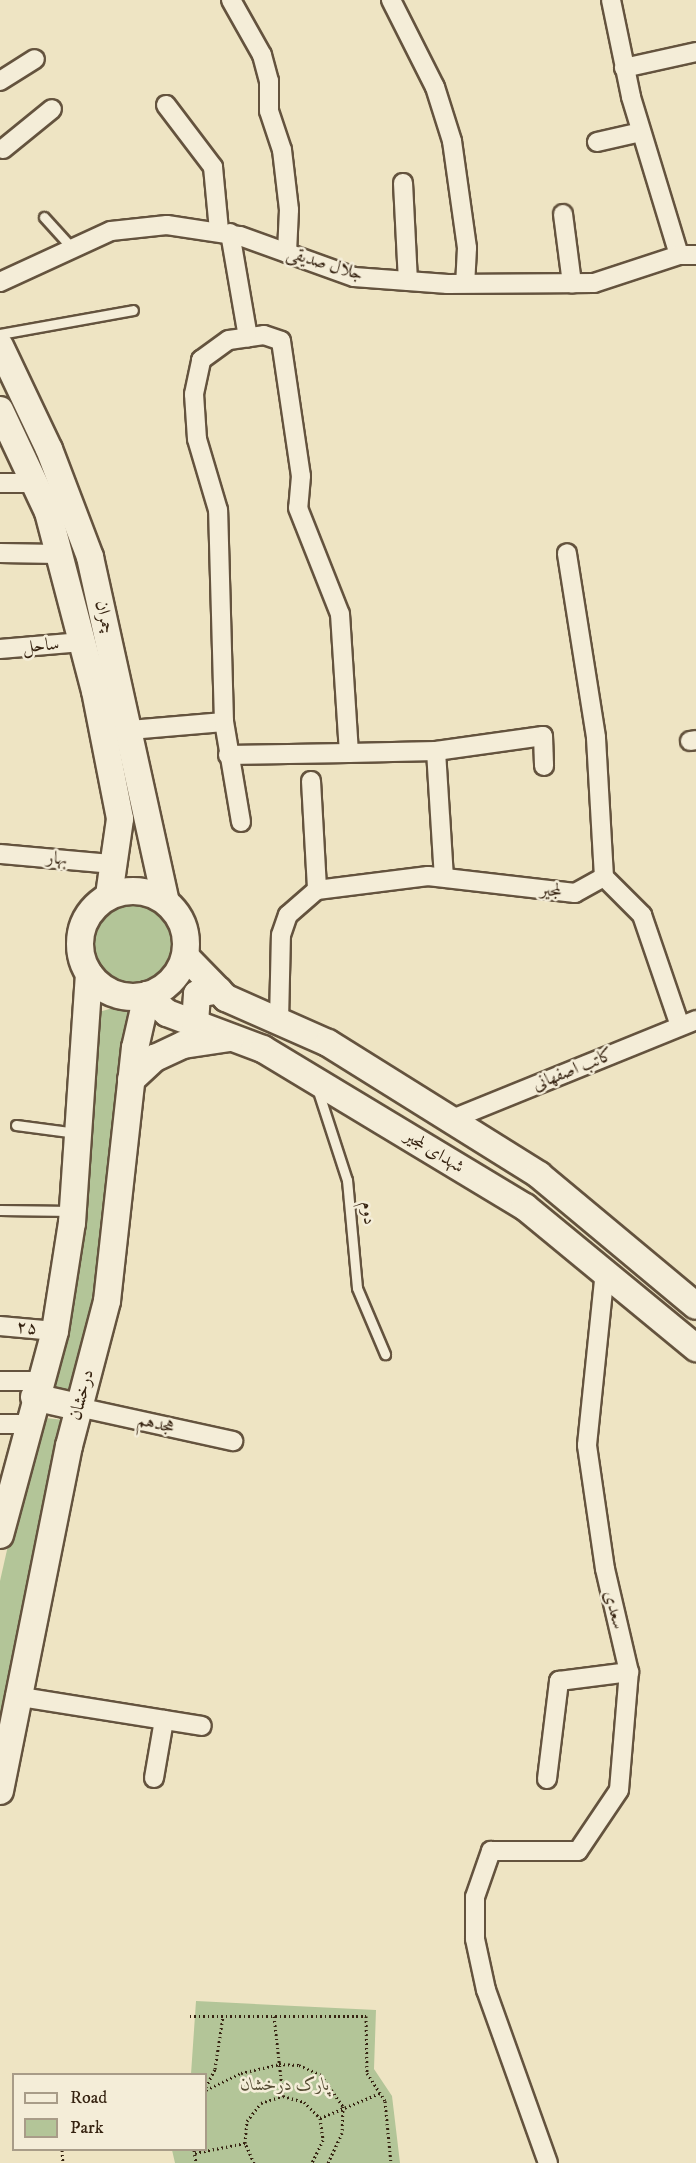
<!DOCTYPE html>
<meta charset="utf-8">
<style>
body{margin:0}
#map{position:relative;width:696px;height:2163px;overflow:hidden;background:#eee4c3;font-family:"IM FELL DW Pica",Amiri,serif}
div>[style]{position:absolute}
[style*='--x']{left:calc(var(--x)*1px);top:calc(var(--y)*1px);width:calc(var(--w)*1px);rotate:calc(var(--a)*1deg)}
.green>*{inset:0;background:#b3c598}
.round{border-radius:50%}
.path>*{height:3px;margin-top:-1.5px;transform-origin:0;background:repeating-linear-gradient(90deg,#362311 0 1.5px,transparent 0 4.5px)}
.roads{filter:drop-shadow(2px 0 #64533e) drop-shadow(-2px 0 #64533e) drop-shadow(0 2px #64533e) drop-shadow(0 -2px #64533e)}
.service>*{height:9px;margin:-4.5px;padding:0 4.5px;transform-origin:4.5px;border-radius:4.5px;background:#f4edd8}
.minor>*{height:18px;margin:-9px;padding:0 9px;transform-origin:9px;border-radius:9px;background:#f4edd8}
.secondary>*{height:26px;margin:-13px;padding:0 13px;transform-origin:13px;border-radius:13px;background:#f4edd8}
.secondary>.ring{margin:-13px;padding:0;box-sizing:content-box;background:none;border:26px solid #f4edd8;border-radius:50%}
span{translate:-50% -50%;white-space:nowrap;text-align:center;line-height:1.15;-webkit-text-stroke:5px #f4edd8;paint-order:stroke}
.street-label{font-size:18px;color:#362311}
.park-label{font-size:18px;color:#554c33;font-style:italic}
.legend{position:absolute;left:12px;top:2073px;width:195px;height:78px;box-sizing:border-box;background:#f4edd8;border:2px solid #a89c88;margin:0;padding:8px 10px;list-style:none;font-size:18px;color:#362311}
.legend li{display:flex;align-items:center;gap:12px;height:30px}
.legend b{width:30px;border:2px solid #a89c88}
</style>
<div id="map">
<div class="green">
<div class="round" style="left:93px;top:905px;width:80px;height:80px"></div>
<div style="clip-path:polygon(116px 1007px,132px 1010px,118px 1083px,101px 1278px,70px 1395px,44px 1385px,99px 1012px)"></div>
<div style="clip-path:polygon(37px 1417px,64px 1420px,0 1737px,0 1581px)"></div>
<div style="clip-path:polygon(196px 2001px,376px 2010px,374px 2069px,392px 2096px,400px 2163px,175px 2163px,172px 2150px,206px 2150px,206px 2074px,191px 2074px)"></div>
</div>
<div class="path">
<div style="--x:190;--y:2016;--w:176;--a:0"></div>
<div style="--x:366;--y:2016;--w:57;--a:89"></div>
<div style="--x:367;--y:2073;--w:33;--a:57"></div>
<div style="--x:385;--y:2101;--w:62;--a:84.5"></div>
<div style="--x:274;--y:2016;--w:81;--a:83.6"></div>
<div style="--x:206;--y:2087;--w:20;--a:-63"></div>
<div style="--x:215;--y:2069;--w:54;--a:-81.4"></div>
<div style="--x:206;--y:2090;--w:39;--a:-26"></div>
<div style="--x:241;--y:2073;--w:39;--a:-13"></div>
<div style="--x:279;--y:2064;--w:20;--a:3"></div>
<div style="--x:299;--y:2065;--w:24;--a:24"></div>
<div style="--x:321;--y:2075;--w:38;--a:55"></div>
<div style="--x:343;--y:2106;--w:27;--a:92"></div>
<div style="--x:342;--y:2133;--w:33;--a:115"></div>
<div style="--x:320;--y:2118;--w:65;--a:-22.6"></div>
<div style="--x:62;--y:2150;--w:13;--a:86"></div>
<div style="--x:194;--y:2150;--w:13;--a:81"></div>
<div style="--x:195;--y:2153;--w:51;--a:-11.3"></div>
<div style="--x:254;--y:2163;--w:22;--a:-114"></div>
<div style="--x:245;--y:2143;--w:22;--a:-85"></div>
<div style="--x:247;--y:2121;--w:23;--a:-52"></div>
<div style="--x:261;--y:2103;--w:23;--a:-18"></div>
<div style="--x:283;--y:2096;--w:22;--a:16"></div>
<div style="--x:304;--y:2102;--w:23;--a:45"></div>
<div style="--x:320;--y:2118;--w:22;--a:82"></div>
<div style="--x:323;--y:2140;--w:25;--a:116"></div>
</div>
<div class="roads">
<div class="service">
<div style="--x:44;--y:217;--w:43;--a:47.8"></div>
<div style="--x:0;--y:334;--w:135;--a:-10.2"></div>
<div style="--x:318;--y:1091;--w:94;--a:72"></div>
<div style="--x:347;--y:1180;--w:108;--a:84.7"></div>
<div style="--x:357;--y:1288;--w:72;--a:67"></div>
<div style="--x:16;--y:1125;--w:61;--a:7.6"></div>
<div style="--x:0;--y:1210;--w:72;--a:0.8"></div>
</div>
<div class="minor">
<div style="--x:231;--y:0;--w:63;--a:60.6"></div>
<div style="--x:262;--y:55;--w:27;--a:75"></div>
<div style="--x:269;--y:81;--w:30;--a:90"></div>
<div style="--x:269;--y:111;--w:41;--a:71.6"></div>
<div style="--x:282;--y:150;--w:60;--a:83.3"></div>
<div style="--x:289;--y:210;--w:43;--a:92.7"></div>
<div style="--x:391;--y:0;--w:97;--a:63.2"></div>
<div style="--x:435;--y:87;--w:57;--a:72.5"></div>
<div style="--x:452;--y:141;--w:108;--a:82"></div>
<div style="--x:467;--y:248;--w:35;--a:93"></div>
<div style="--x:611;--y:0;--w:99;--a:78.3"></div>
<div style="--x:631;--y:97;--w:165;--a:73.1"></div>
<div style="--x:624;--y:68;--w:74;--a:-12.5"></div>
<div style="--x:0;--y:81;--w:41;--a:-32.2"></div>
<div style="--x:166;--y:105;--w:78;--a:52.8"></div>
<div style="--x:213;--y:167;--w:64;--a:84.6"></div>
<div style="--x:597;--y:142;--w:45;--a:-12.8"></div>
<div style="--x:3;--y:149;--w:63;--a:-39.2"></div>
<div style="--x:403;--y:183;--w:98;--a:87.1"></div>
<div style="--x:563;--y:214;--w:70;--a:82.6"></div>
<div style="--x:230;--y:233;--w:106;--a:80.2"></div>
<div style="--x:0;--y:282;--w:122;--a:-24.7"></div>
<div style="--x:111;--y:231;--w:56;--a:-6.1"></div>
<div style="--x:167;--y:225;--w:74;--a:8.6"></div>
<div style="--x:240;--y:236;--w:121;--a:19.8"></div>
<div style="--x:354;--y:277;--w:94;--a:4.3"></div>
<div style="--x:448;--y:284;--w:146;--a:-0.4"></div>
<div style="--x:594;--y:283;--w:89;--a:-18.2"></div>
<div style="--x:679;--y:255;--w:17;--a:0"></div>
<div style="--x:0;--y:483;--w:34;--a:0"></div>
<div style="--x:0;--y:553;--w:58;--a:1"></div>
<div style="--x:0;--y:649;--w:82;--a:-4.9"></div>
<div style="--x:130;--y:730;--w:94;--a:-4.9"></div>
<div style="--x:690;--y:741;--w:6;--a:-9"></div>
<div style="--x:436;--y:751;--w:126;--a:86.4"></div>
<div style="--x:228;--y:755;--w:121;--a:-0.9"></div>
<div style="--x:311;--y:781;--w:109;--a:86.8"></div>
<div style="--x:241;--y:822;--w:101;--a:-99.6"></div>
<div style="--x:224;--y:722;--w:212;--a:-91.6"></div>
<div style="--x:218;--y:510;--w:74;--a:-106.5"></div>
<div style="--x:197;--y:439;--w:45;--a:-93.8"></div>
<div style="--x:194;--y:394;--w:35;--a:-78"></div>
<div style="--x:201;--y:360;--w:34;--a:-36"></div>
<div style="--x:229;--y:340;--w:35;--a:-8"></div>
<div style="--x:264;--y:335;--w:18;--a:19"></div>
<div style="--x:281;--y:341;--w:136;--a:81.6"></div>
<div style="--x:301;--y:476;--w:32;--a:95"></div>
<div style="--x:298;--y:508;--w:114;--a:68.4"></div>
<div style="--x:340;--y:614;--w:139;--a:86.3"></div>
<div style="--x:349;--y:753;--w:87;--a:-1.3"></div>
<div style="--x:436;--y:751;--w:108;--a:-8"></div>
<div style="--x:543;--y:736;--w:30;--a:88"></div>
<div style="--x:0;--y:854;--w:113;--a:5.1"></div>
<div style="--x:604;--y:877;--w:54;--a:45"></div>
<div style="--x:642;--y:915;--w:117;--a:71.1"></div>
<div style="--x:279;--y:1021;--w:86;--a:-88.7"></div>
<div style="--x:281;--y:935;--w:21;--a:-71"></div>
<div style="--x:288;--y:915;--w:38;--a:-41"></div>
<div style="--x:317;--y:890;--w:112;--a:-7.2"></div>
<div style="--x:428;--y:876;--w:148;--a:6.6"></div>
<div style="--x:575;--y:893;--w:33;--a:-29"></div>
<div style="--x:604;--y:877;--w:140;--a:-93.3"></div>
<div style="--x:596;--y:737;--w:186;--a:-99"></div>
<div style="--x:450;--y:1120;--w:266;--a:-22.1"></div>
<div style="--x:0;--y:1326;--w:55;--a:5.2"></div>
<div style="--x:0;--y:1381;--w:39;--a:0"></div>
<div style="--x:78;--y:1407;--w:159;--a:12.4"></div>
<div style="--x:0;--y:1424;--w:27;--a:0"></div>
<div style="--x:15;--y:1696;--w:189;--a:9.1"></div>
<div style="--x:154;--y:1778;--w:59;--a:-80.2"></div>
<div style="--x:547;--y:1779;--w:99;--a:-83"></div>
<div style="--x:559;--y:1681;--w:71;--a:-7.3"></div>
<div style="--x:548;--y:2163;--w:184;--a:-109.7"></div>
<div style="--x:486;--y:1990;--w:52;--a:-102.2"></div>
<div style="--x:475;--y:1939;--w:42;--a:-90"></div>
<div style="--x:475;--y:1897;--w:49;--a:-70.8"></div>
<div style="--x:491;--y:1851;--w:87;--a:0"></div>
<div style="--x:578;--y:1851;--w:73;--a:-56.1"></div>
<div style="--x:619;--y:1790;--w:118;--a:-85.2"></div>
<div style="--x:629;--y:1672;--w:106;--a:-103.1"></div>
<div style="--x:605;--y:1569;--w:125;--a:-98.3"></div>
<div style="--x:587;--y:1445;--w:175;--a:-84.1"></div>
</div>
<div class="secondary">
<div style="--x:0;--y:346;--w:114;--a:64.6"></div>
<div style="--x:49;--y:449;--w:116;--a:69.2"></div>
<div style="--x:90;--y:557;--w:353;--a:77.6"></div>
<div style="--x:0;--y:410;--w:113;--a:64.8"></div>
<div style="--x:48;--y:512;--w:185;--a:75.3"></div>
<div style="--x:95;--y:691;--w:130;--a:78.9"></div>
<div style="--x:120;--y:819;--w:77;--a:98.2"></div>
<div class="ring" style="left:80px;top:891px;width:80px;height:80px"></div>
<div style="--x:185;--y:956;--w:59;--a:45.7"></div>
<div style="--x:226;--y:998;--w:111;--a:23.8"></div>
<div style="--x:328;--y:1043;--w:249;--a:32"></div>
<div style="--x:539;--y:1175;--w:204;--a:39.8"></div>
<div style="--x:147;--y:995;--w:27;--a:42"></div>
<div style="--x:167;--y:1013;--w:103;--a:20.6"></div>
<div style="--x:263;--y:1049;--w:306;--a:31.1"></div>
<div style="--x:525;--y:1207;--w:222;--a:39.5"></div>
<div style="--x:195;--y:1023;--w:29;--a:-86"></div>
<div style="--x:197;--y:994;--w:22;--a:-10"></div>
<div style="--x:131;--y:1080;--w:33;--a:-43"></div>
<div style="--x:155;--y:1058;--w:31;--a:-25"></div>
<div style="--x:183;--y:1045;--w:48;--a:-8.5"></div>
<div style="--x:34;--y:1397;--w:45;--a:12.8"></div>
<div style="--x:0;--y:1535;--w:211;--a:-74.9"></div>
<div style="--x:55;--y:1331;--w:109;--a:-81.1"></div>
<div style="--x:72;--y:1223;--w:250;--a:-86.1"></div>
<div style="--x:0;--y:1791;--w:352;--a:-78.7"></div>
<div style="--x:69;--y:1446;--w:150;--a:-75.3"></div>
<div style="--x:107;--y:1301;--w:255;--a:-83.7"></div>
<div style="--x:135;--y:1048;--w:54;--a:-77.2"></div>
</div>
</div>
<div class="street-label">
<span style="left:325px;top:264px;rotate:17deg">جلال صدیقی</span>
<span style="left:104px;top:617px;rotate:77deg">چمران</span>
<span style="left:41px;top:646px;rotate:-5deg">ساحل</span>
<span style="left:57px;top:859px;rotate:6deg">بهار</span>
<span style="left:551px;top:891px;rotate:4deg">لمجیر</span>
<span style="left:573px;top:1070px;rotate:-22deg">کاتب اصفهانی</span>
<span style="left:434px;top:1152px;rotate:31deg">شهدای لمجیر</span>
<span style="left:368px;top:1213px;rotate:83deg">دوم</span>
<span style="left:27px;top:1328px;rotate:5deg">۲۵</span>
<span style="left:82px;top:1395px;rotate:-75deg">درخشان</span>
<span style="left:156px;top:1424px;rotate:13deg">هجدهم</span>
<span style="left:614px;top:1610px;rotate:76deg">سعدی</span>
</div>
<div class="park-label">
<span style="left:285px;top:2085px">پارک درخشان</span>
</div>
<ul class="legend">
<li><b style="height:8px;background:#f4edd8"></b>Road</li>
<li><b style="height:16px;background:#b3c598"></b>Park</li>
</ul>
</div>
